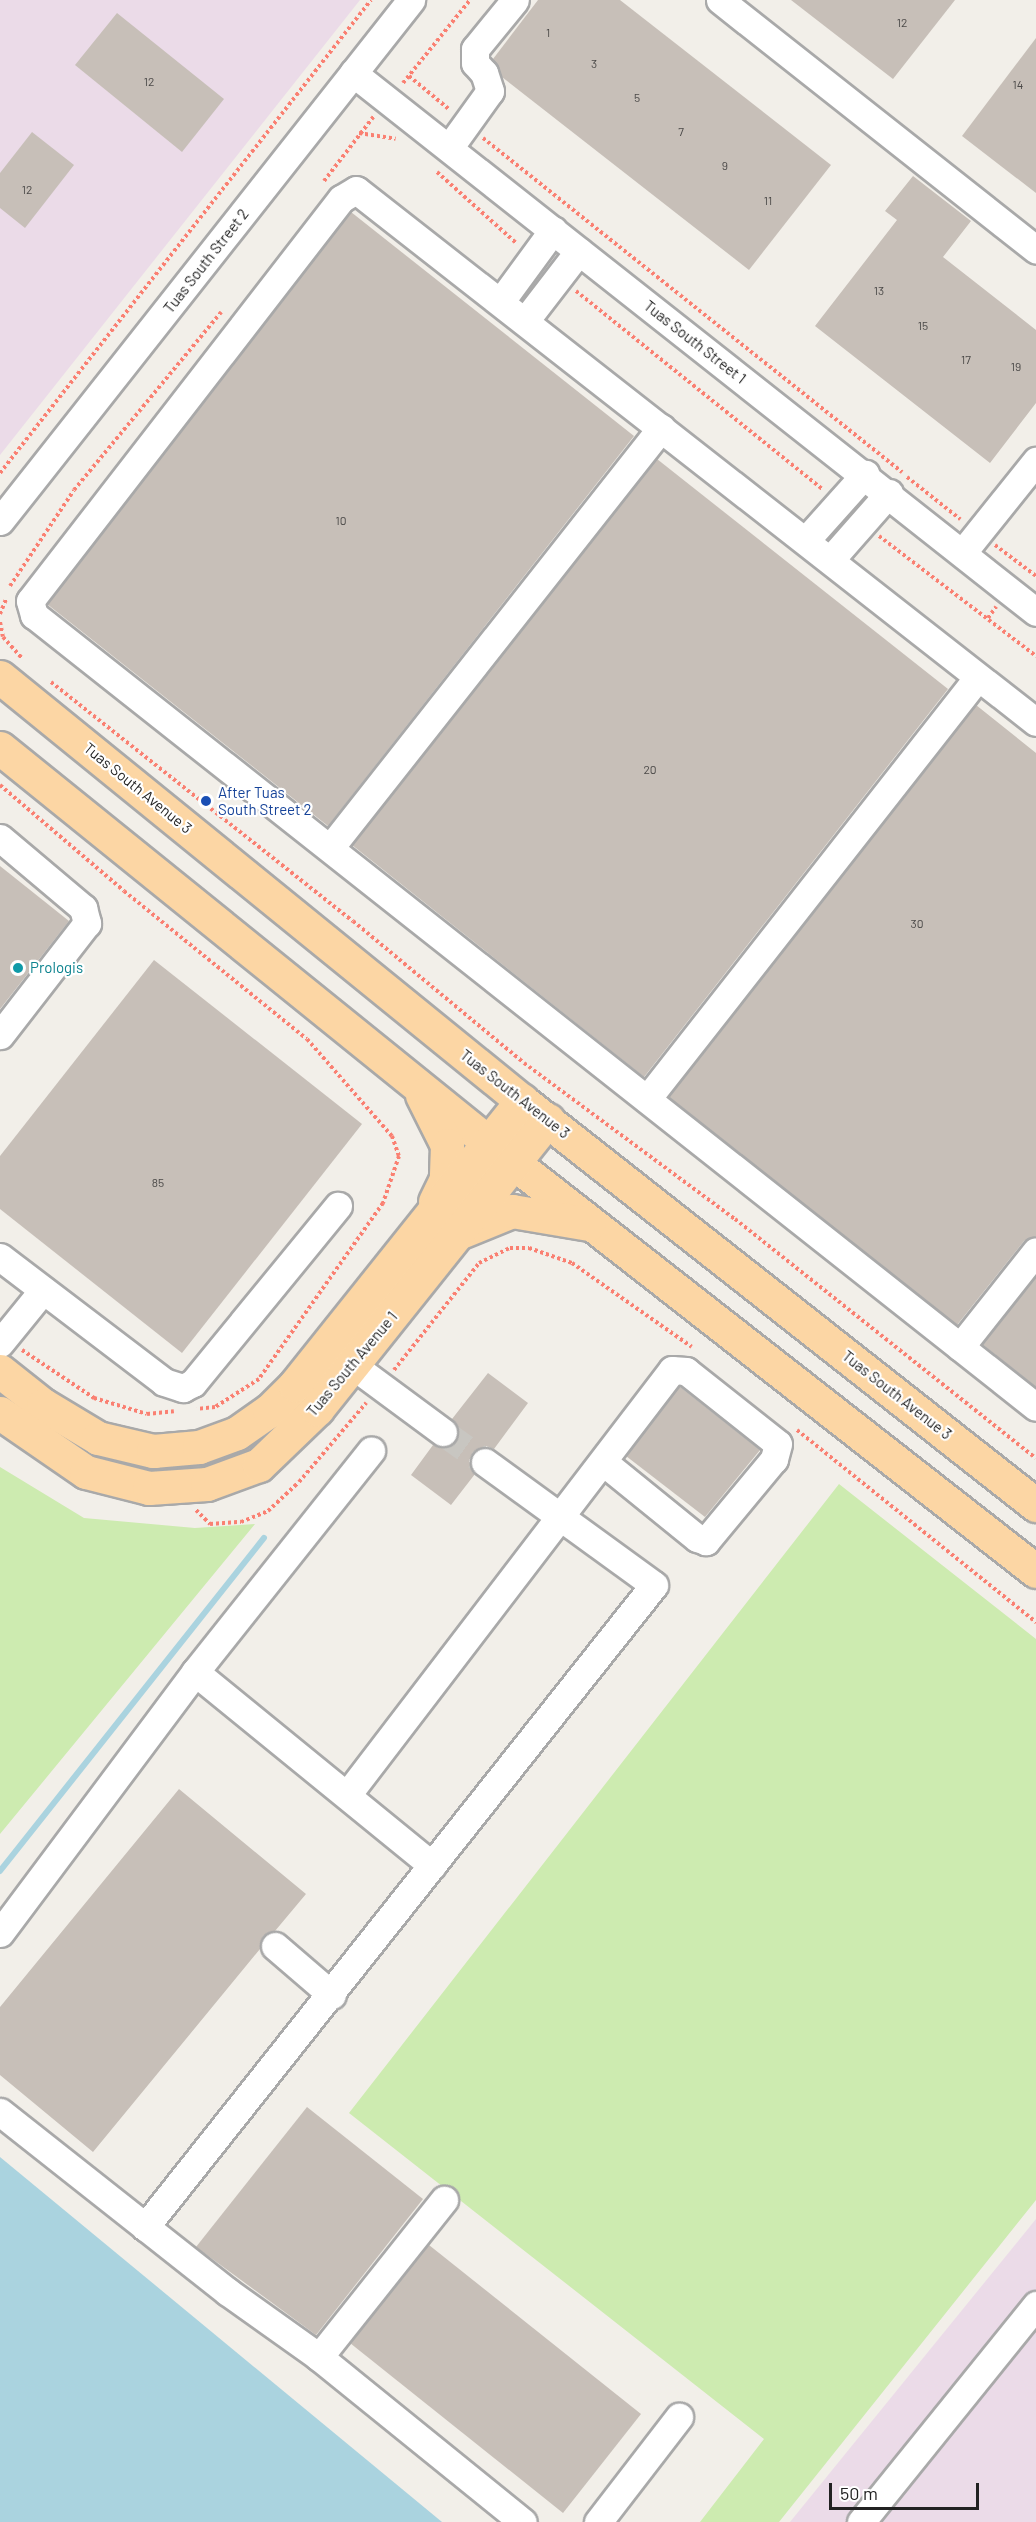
<!DOCTYPE html>
<style>
body{margin:0}
#map{position:relative;width:1036px;height:2522px;overflow:hidden;background:#f2efe9;font-family:Barlow,sans-serif}
div>[style]{position:absolute}
[style*='--x']{left:calc(var(--x)*1px);top:calc(var(--y)*1px);width:calc(var(--w)*1px);rotate:calc(var(--a)*1deg)}
.industrial>*{inset:0;background:#ebdbe8}
.grass>*{inset:0;background:#cdebb0}
.water>*{inset:0;background:#aad3df}
.stream>*{height:6px;margin:-3px;padding:0 3px;transform-origin:3px;border-radius:3px;background:#aad3df}
.building>*{inset:0;background:#c7bfb8}
.minor-tunnel>*{height:27px;margin-top:-13.5px;transform-origin:0;background:repeating-linear-gradient(90deg,#c8c6c1 0 27px,transparent 0 41px)}
.path>*{height:4px;margin-top:-2px;transform-origin:0;background:repeating-linear-gradient(90deg,#fa8072 0 3px,transparent 0 6px)}
.roads{filter:drop-shadow(2px 0 #a9a9a9) drop-shadow(-2px 0 #a9a9a9) drop-shadow(0 2px #a9a9a9) drop-shadow(0 -2px #a9a9a9)}
.minor>*{height:27px;margin:-13.5px;padding:0 13.5px;transform-origin:13.5px;border-radius:13.5px;background:#fff}
.major>*{height:33px;margin:-16.5px;padding:0 16.5px;transform-origin:16.5px;border-radius:16.5px;background:#fcd6a4}
.dots>*{width:16px;height:16px;translate:-50% -50%;box-sizing:border-box;border:3px solid #fff;border-radius:50%}
span{translate:-50% -50%;white-space:nowrap;text-align:center;line-height:1.15;-webkit-text-stroke:4.5px #fff;paint-order:stroke}
.number-label{font-size:12px;color:#4b4948}
.number-label span{-webkit-text-stroke-width:0}
.street-label{font-size:15px;color:#222}
.transit-label{font-size:15px;color:#164399}
.left{translate:0 -50%;text-align:left}
.culture-label{font-size:15px;color:#0d838f}
.scale{position:absolute;left:829px;top:2483px;width:150px;height:27px;box-sizing:border-box;border:3px solid #222;border-top:0;padding-left:8px;font-size:18px;line-height:21px;white-space:nowrap;color:#222;-webkit-text-stroke:4px #fff;paint-order:stroke}
</style>
<div id="map">
<div class="industrial">
<div style="clip-path:polygon(0 0,360px 0,0 455px)"></div>
<div style="clip-path:polygon(1036px 2219px,1036px 2522px,790px 2522px)"></div>
</div>
<div class="grass">
<div style="clip-path:polygon(0 1467px,84px 1518px,195px 1528px,255px 1524px,0 1834px)"></div>
<div style="clip-path:polygon(839px 1484px,1036px 1639px,1036px 2200px,779px 2522px,700px 2522px,764px 2439px,349px 2113px)"></div>
</div>
<div class="water">
<div style="clip-path:polygon(0 2157px,442px 2522px,0 2522px)"></div>
</div>
<div class="stream">
<div style="--x:0;--y:1871;--w:425;--a:-51.6"></div>
</div>
<div class="building">
<div style="clip-path:polygon(538px 0,620px 0,831px 165px,749px 270px,502px 77px,493px 59px)"></div>
<div style="clip-path:polygon(791px 0,955px 0,893px 79px)"></div>
<div style="clip-path:polygon(117px 13px,224px 99px,182px 152px,75px 65px)"></div>
<div style="clip-path:polygon(1036px 38px,1036px 193px,962px 136px)"></div>
<div style="clip-path:polygon(32px 132px,74px 165px,25px 228px,0 208px,0 173px)"></div>
<div style="clip-path:polygon(913px 176px,971px 221px,943px 257px,1036px 330px,1036px 403px,990px 463px,815px 326px,897px 220px,885px 211px)"></div>
<div style="clip-path:polygon(351px 212px,634px 436px,328px 826px,47px 604px)"></div>
<div style="clip-path:polygon(657px 459px,948px 689px,644px 1077px,352px 845px)"></div>
<div style="clip-path:polygon(976px 705px,1036px 753px,1036px 1236px,1024px 1241px,957px 1325px,669px 1097px)"></div>
<div style="clip-path:polygon(0 866px,69px 921px,0 1009px)"></div>
<div style="clip-path:polygon(154px 960px,362px 1124px,182px 1353px,0 1209px,0 1156px)"></div>
<div style="clip-path:polygon(1036px 1276px,1036px 1387px,982px 1344px)"></div>
<div style="clip-path:polygon(488px 1373px,528px 1403px,494px 1449px,486px 1446px,473px 1452px,469px 1461px,475px 1474px,451px 1505px,411px 1475px,433px 1445px,442px 1448px,455px 1442px,459px 1433px,452px 1419px)"></div>
<div style="clip-path:polygon(679px 1386px,760px 1450px,705px 1517px,626px 1456px)"></div>
<div style="clip-path:polygon(179px 1789px,306px 1894px,275px 1931px,263px 1936px,260px 1949px,93px 2152px,0 2075px,0 2007px)"></div>
<div style="clip-path:polygon(307px 2107px,423px 2199px,316px 2335px,196px 2247px)"></div>
<div style="clip-path:polygon(429px 2245px,641px 2414px,563px 2513px,350px 2343px)"></div>
</div>
<div class="minor-tunnel">
<div style="--x:443;--y:1432;--w:52;--a:35.5"></div>
</div>
<div class="path">
<div style="--x:409;--y:76;--w:53;--a:39.7"></div>
<div style="--x:403;--y:83;--w:107;--a:-51.1"></div>
<div style="--x:359;--y:133;--w:37;--a:9"></div>
<div style="--x:483;--y:138;--w:536;--a:38.56"></div>
<div style="--x:437;--y:172;--w:106;--a:41.9"></div>
<div style="--x:324;--y:181;--w:82;--a:-52.4"></div>
<div style="--x:576;--y:291;--w:316;--a:38.8"></div>
<div style="--x:0;--y:473;--w:601;--a:-51.89"></div>
<div style="--x:907;--y:477;--w:68;--a:38.4"></div>
<div style="--x:879;--y:536;--w:198;--a:37.4"></div>
<div style="--x:995;--y:545;--w:51;--a:37.1"></div>
<div style="--x:10;--y:586;--w:115;--a:-56.3"></div>
<div style="--x:74;--y:490;--w:231;--a:-50.4"></div>
<div style="--x:0;--y:614;--w:16;--a:-68"></div>
<div style="--x:988;--y:618;--w:14;--a:-54"></div>
<div style="--x:0;--y:622;--w:15;--a:79"></div>
<div style="--x:3;--y:637;--w:28;--a:48"></div>
<div style="--x:51;--y:682;--w:385;--a:38.4"></div>
<div style="--x:353;--y:921;--w:222;--a:39.7"></div>
<div style="--x:524;--y:1063;--w:262;--a:36.5"></div>
<div style="--x:735;--y:1219;--w:384;--a:38.5"></div>
<div style="--x:0;--y:785;--w:163;--a:40.5"></div>
<div style="--x:124;--y:891;--w:235;--a:39"></div>
<div style="--x:307;--y:1039;--w:129;--a:48.8"></div>
<div style="--x:392;--y:1136;--w:21;--a:71"></div>
<div style="--x:399;--y:1156;--w:50;--a:108.8"></div>
<div style="--x:383;--y:1203;--w:215;--a:125.2"></div>
<div style="--x:259;--y:1379;--w:52;--a:147.5"></div>
<div style="--x:215;--y:1407;--w:18;--a:174"></div>
<div style="--x:22;--y:1350;--w:87;--a:33.7"></div>
<div style="--x:94;--y:1398;--w:55;--a:16.8"></div>
<div style="--x:147;--y:1414;--w:27;--a:-6"></div>
<div style="--x:394;--y:1370;--w:137;--a:-51.5"></div>
<div style="--x:479;--y:1263;--w:34;--a:-26"></div>
<div style="--x:510;--y:1248;--w:19;--a:0"></div>
<div style="--x:529;--y:1248;--w:46;--a:19.2"></div>
<div style="--x:572;--y:1263;--w:146;--a:35"></div>
<div style="--x:797;--y:1430;--w:307;--a:38.8"></div>
<div style="--x:196;--y:1510;--w:20;--a:45"></div>
<div style="--x:210;--y:1524;--w:31;--a:-4"></div>
<div style="--x:241;--y:1522;--w:29;--a:-22"></div>
<div style="--x:268;--y:1511;--w:42;--a:-43.1"></div>
<div style="--x:299;--y:1482;--w:104;--a:-49.7"></div>
</div>
<div class="roads">
<div class="minor">
<div style="--x:720;--y:0;--w:403;--a:38.3"></div>
<div style="--x:353;--y:73;--w:870;--a:38.28"></div>
<div style="--x:449;--y:148;--w:70;--a:-54.3"></div>
<div style="--x:490;--y:91;--w:19;--a:-108"></div>
<div style="--x:484;--y:73;--w:13;--a:-132"></div>
<div style="--x:475;--y:63;--w:14;--a:-90"></div>
<div style="--x:475;--y:49;--w:63;--a:-50.8"></div>
<div style="--x:501;--y:301;--w:88;--a:-53.8"></div>
<div style="--x:525;--y:321;--w:88;--a:-52.4"></div>
<div style="--x:0;--y:521;--w:664;--a:-51.73"></div>
<div style="--x:806;--y:540;--w:89;--a:-48.2"></div>
<div style="--x:963;--y:552;--w:117;--a:-51.3"></div>
<div style="--x:831;--y:559;--w:88;--a:-48.7"></div>
<div style="--x:1036;--y:722;--w:863;--a:-141.96"></div>
<div style="--x:356;--y:190;--w:17;--a:149"></div>
<div style="--x:341;--y:199;--w:508;--a:127.73"></div>
<div style="--x:30;--y:601;--w:15;--a:74"></div>
<div style="--x:34;--y:615;--w:1277;--a:38.32"></div>
<div style="--x:0;--y:838;--w:109;--a:40.1"></div>
<div style="--x:83;--y:908;--w:16;--a:75"></div>
<div style="--x:87;--y:923;--w:142;--a:127.8"></div>
<div style="--x:330;--y:848;--w:535;--a:-51.76"></div>
<div style="--x:647;--y:1099;--w:536;--a:-51.89"></div>
<div style="--x:0;--y:1257;--w:206;--a:37.3"></div>
<div style="--x:164;--y:1382;--w:20;--a:18"></div>
<div style="--x:183;--y:1388;--w:11;--a:-27"></div>
<div style="--x:193;--y:1383;--w:229;--a:-50.7"></div>
<div style="--x:0;--y:1343;--w:68;--a:-50.9"></div>
<div style="--x:960;--y:1347;--w:122;--a:-51.6"></div>
<div style="--x:352;--y:1365;--w:113;--a:36.4"></div>
<div style="--x:195;--y:1672;--w:306;--a:39.2"></div>
<div style="--x:347;--y:1795;--w:535;--a:-52.59"></div>
<div style="--x:672;--y:1370;--w:14;--a:4"></div>
<div style="--x:686;--y:1371;--w:117;--a:38.4"></div>
<div style="--x:778;--y:1444;--w:16;--a:105"></div>
<div style="--x:774;--y:1459;--w:107;--a:129.7"></div>
<div style="--x:706;--y:1541;--w:9;--a:-162"></div>
<div style="--x:697;--y:1538;--w:121;--a:-141"></div>
<div style="--x:0;--y:1933;--w:326;--a:-53.2"></div>
<div style="--x:195;--y:1672;--w:283;--a:-51.5"></div>
<div style="--x:275;--y:1946;--w:75;--a:40.7"></div>
<div style="--x:0;--y:2112;--w:290;--a:38.3"></div>
<div style="--x:228;--y:2292;--w:112;--a:35.5"></div>
<div style="--x:319;--y:2357;--w:262;--a:39"></div>
<div style="--x:145;--y:2227;--w:819;--a:-51.59"></div>
<div style="--x:654;--y:1585;--w:209;--a:-144"></div>
<div style="--x:319;--y:2357;--w:201;--a:-51.5"></div>
<div style="--x:598;--y:2522;--w:133;--a:-52.4"></div>
<div style="--x:861;--y:2522;--w:279;--a:-51.1"></div>
</div>
<div class="major">
<div style="--x:0;--y:677;--w:673;--a:39.09"></div>
<div style="--x:522;--y:1101;--w:654;--a:38.17"></div>
<div style="--x:0;--y:748;--w:662;--a:38.93"></div>
<div style="--x:515;--y:1164;--w:661;--a:38"></div>
<div style="--x:422;--y:1095;--w:56;--a:63.4"></div>
<div style="--x:447;--y:1145;--w:34;--a:92"></div>
<div style="--x:446;--y:1179;--w:25;--a:116"></div>
<div style="--x:463;--y:1231;--w:53;--a:-22.2"></div>
<div style="--x:512;--y:1211;--w:78;--a:9.6"></div>
<div style="--x:0;--y:1371;--w:55;--a:38.3"></div>
<div style="--x:43;--y:1405;--w:64;--a:31"></div>
<div style="--x:98;--y:1438;--w:57;--a:13.3"></div>
<div style="--x:153;--y:1451;--w:46;--a:-5"></div>
<div style="--x:199;--y:1447;--w:40;--a:-20.2"></div>
<div style="--x:237;--y:1433;--w:39;--a:-35"></div>
<div style="--x:269;--y:1411;--w:37;--a:-45"></div>
<div style="--x:295;--y:1385;--w:364;--a:-51.4"></div>
<div style="--x:0;--y:1413;--w:104;--a:34.5"></div>
<div style="--x:86;--y:1472;--w:65;--a:14.3"></div>
<div style="--x:149;--y:1488;--w:58;--a:-3.9"></div>
<div style="--x:207;--y:1484;--w:55;--a:-20.1"></div>
<div style="--x:259;--y:1465;--w:81;--a:-44"></div>
<div style="--x:317;--y:1409;--w:370;--a:-51.4"></div>
</div>
</div>
<div class="dots">
<div style="left:206px;top:801px;background:#1a4fb4"></div>
<div style="left:18px;top:968px;background:#0f9aa8"></div>
</div>
<div class="number-label">
<span style="left:902px;top:23px">12</span>
<span style="left:548px;top:33px">1</span>
<span style="left:594px;top:64px">3</span>
<span style="left:149px;top:82px">12</span>
<span style="left:1018px;top:85px">14</span>
<span style="left:637px;top:98px">5</span>
<span style="left:681px;top:132px">7</span>
<span style="left:725px;top:166px">9</span>
<span style="left:27px;top:190px">12</span>
<span style="left:768px;top:201px">11</span>
<span style="left:879px;top:291px">13</span>
<span style="left:923px;top:326px">15</span>
<span style="left:966px;top:360px">17</span>
<span style="left:1016px;top:367px">19</span>
<span style="left:341px;top:521px">10</span>
<span style="left:650px;top:770px">20</span>
<span style="left:917px;top:924px">30</span>
<span style="left:158px;top:1183px">85</span>
</div>
<div class="street-label">
<span style="left:206px;top:261px;rotate:-52deg">Tuas South Street 2</span>
<span style="left:695px;top:342px;rotate:38deg">Tuas South Street 1</span>
<span style="left:138px;top:788px;rotate:39deg">Tuas South Avenue 3</span>
<span style="left:515px;top:1094px;rotate:38deg">Tuas South Avenue 3</span>
<span style="left:352px;top:1364px;rotate:-50deg">Tuas South Avenue 1</span>
<span style="left:897px;top:1395px;rotate:38deg">Tuas South Avenue 3</span>
</div>
<div class="transit-label">
<span class="left" style="left:218px;top:801px">After Tuas<br>South Street 2</span>
</div>
<div class="culture-label">
<span class="left" style="left:30px;top:968px">Prologis</span>
</div>
<div class="scale">50 m</div>
</div>
